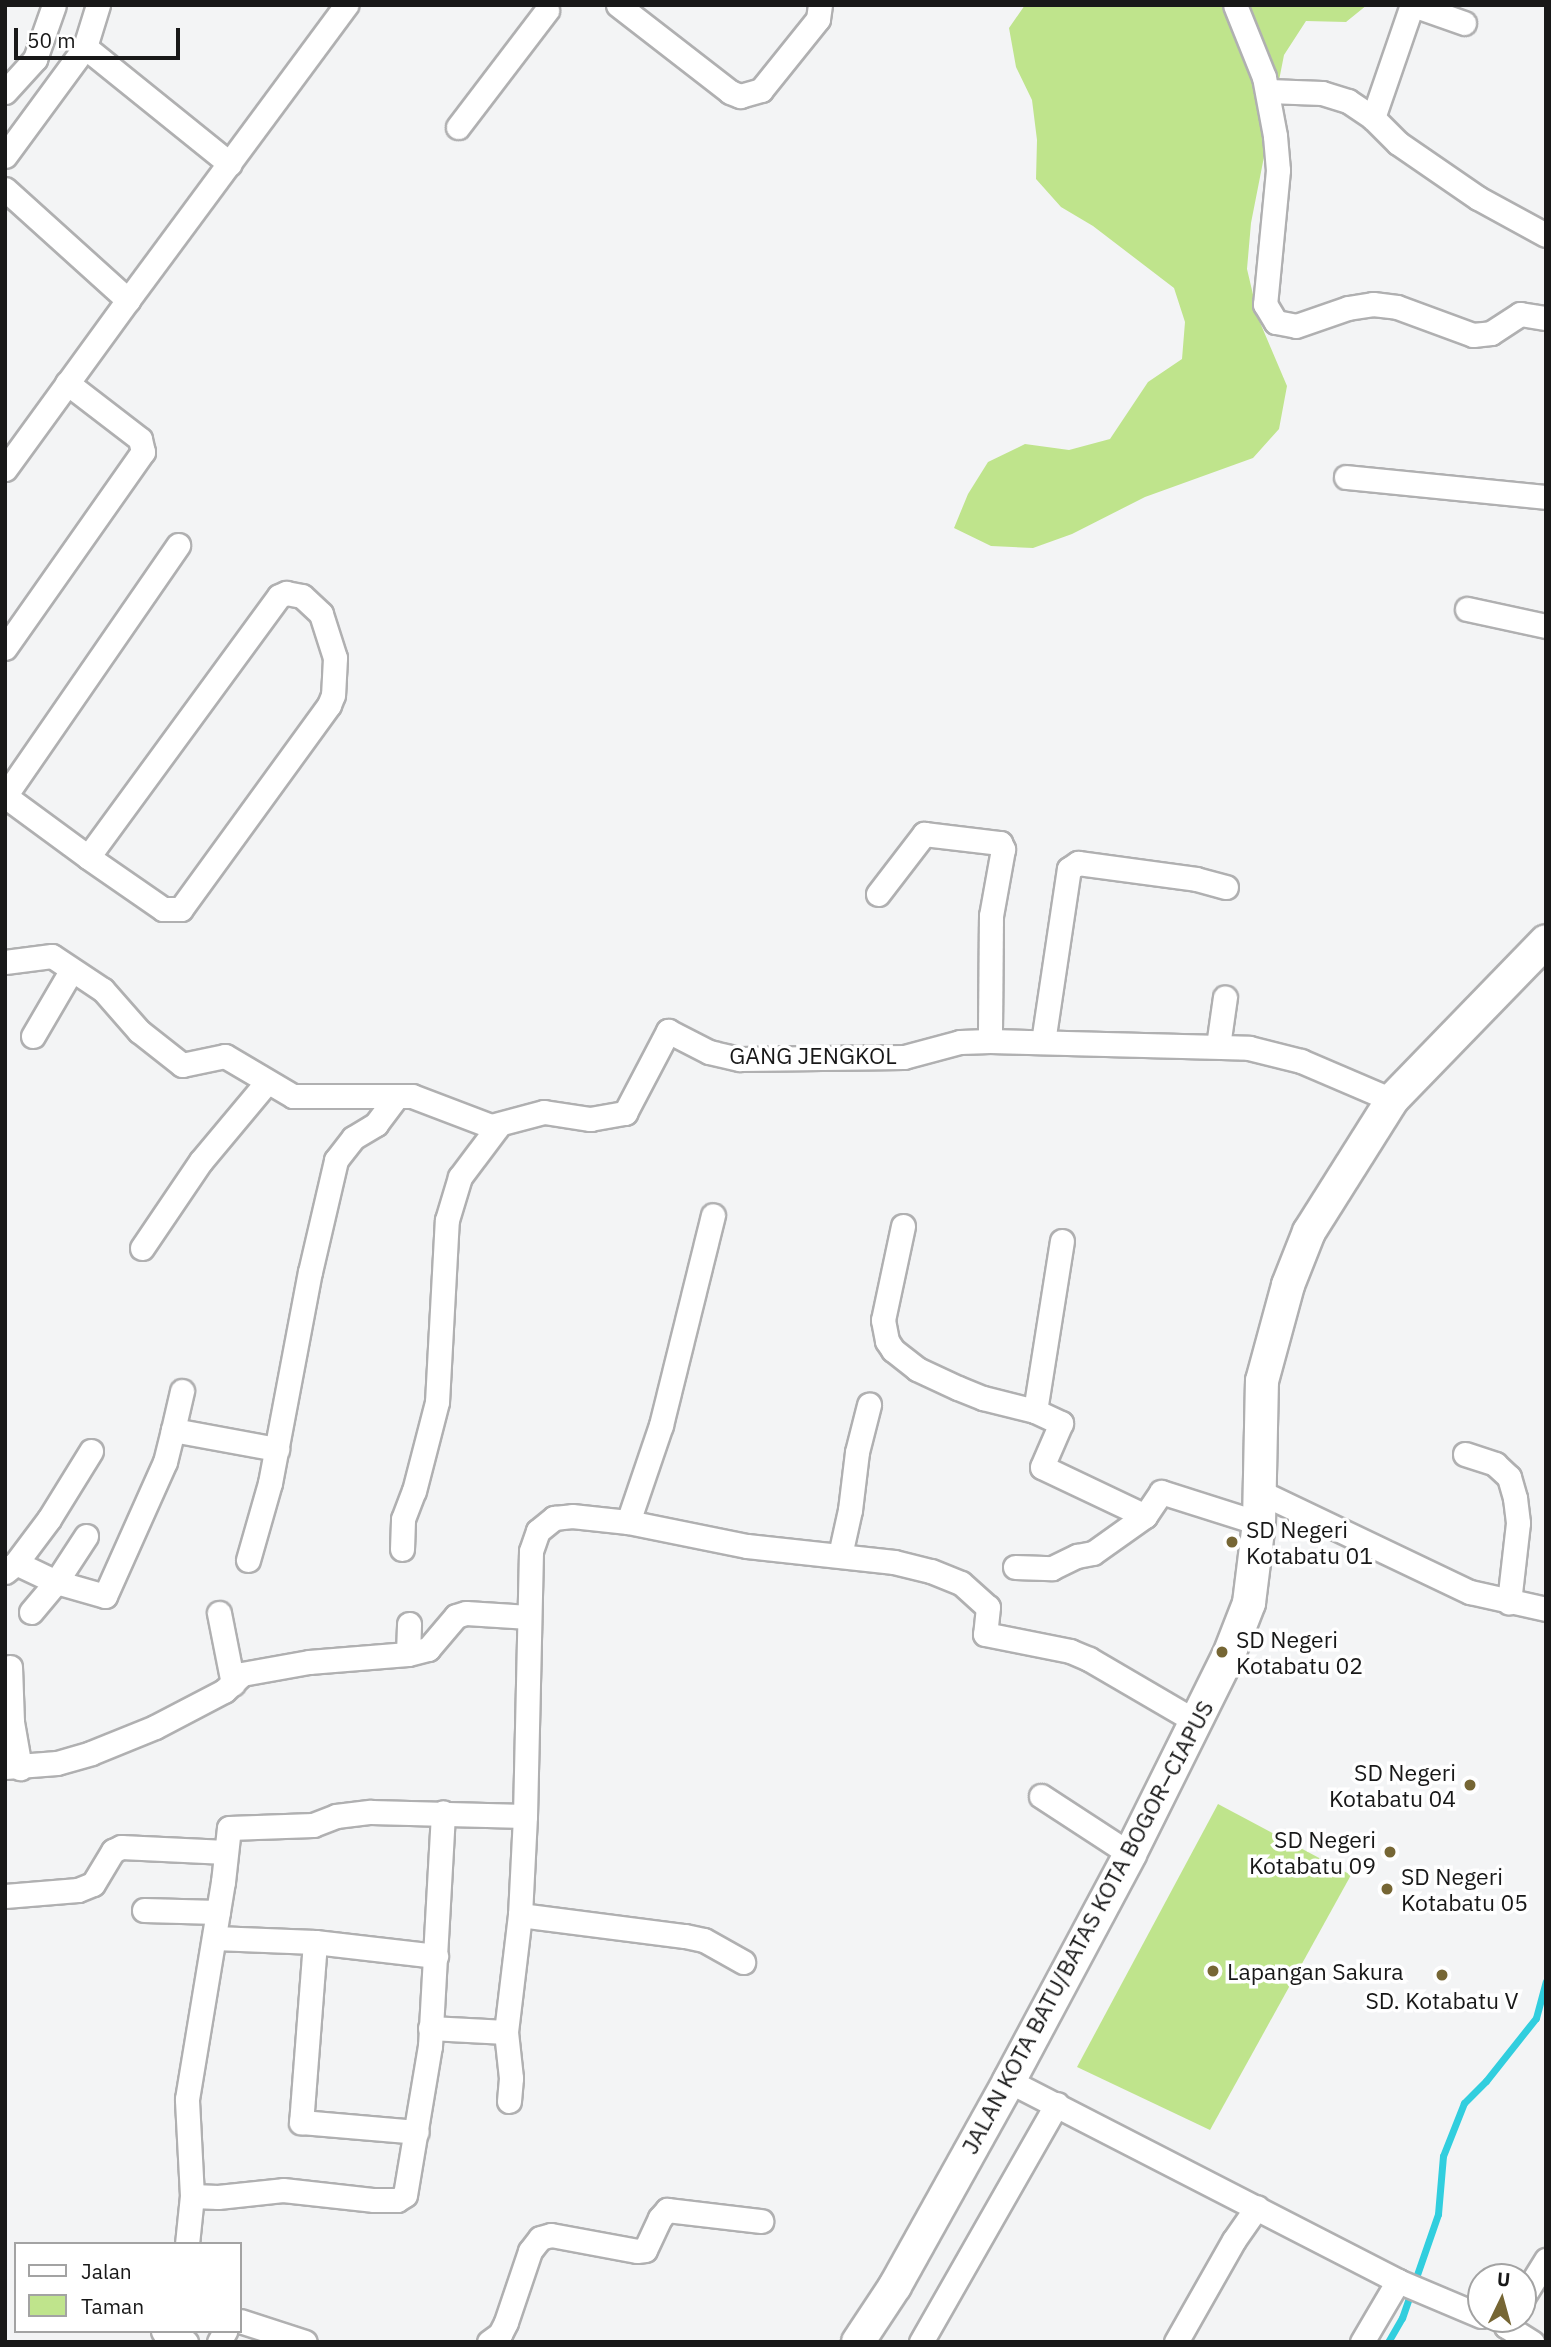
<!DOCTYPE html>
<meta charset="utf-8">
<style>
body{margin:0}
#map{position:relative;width:1551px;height:2347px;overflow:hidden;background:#f3f4f5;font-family:"IBM Plex Sans",sans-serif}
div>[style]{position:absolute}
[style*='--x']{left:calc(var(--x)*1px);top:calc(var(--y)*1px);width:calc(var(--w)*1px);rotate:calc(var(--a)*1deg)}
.green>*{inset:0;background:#bfe48c}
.stream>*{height:7px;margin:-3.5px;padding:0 3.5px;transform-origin:3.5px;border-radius:3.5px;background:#31cede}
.roads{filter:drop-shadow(2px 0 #b0b0b1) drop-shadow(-2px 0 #b0b0b1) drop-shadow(0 2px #b0b0b1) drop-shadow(0 -2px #b0b0b1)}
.minor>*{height:23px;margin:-11.5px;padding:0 11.5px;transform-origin:11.5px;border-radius:11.5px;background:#fff}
.secondary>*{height:32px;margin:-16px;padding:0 16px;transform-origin:16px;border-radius:16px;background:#fff}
.dots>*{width:19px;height:19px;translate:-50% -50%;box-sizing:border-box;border:4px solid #fff;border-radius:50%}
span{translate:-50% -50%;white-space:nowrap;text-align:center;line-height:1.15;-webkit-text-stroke:7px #fff;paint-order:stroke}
.street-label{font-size:23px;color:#181818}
.poi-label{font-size:23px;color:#181818}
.left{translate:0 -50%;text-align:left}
.right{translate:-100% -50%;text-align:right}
.frame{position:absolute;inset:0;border:7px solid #181818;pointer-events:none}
.legend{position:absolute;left:14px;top:2242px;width:228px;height:91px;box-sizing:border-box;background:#fff;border:2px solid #a3a3a3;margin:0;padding:9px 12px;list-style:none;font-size:21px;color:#181818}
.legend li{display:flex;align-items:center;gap:14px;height:35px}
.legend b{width:35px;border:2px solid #a3a3a3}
.north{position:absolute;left:1467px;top:2263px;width:70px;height:70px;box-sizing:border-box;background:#fff;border:2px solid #a3a3a3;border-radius:50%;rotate:5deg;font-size:19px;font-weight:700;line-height:28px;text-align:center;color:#181818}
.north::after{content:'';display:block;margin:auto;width:24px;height:32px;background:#766634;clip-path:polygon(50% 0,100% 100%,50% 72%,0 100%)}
.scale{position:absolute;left:14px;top:28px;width:166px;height:32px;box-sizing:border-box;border:4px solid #181818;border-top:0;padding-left:9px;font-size:21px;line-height:24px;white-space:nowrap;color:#181818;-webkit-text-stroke:5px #fff;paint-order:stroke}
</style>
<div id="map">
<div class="green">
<div style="clip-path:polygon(1025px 5px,1367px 5px,1346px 22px,1306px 21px,1284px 55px,1251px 223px,1247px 269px,1259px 320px,1287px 386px,1279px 429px,1253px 458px,1145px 497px,1072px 534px,1033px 548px,991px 546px,954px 528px,968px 494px,988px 462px,1025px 444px,1069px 450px,1110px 439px,1148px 382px,1182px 359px,1185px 322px,1174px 288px,1093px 226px,1061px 207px,1036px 179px,1037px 140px,1032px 100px,1016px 67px,1009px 28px)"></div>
<div style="clip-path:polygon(1218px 1804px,1351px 1875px,1210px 2130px,1077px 2067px)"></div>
</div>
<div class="stream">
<div style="--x:1388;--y:2342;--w:28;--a:-60"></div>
<div style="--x:1402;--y:2318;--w:110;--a:-70.9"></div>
<div style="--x:1438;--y:2214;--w:58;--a:-85.1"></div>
<div style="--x:1443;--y:2156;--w:57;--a:-68.4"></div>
<div style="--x:1464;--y:2103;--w:31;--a:-45"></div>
<div style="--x:1486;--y:2081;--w:80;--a:-51.6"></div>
<div style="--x:1536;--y:2018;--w:38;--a:-75"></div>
</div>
<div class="roads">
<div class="minor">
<div style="--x:618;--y:5;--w:142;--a:37.8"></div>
<div style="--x:730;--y:92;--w:11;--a:22"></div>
<div style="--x:740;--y:96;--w:22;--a:-16"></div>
<div style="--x:761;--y:90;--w:91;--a:-51.2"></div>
<div style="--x:818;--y:19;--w:14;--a:-82"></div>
<div style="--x:1235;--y:5;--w:78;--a:68.1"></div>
<div style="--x:1264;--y:77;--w:60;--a:79.4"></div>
<div style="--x:1275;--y:136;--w:34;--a:85"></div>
<div style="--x:1278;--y:170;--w:135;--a:95.5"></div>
<div style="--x:1265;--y:304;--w:21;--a:59"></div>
<div style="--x:1276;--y:322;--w:20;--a:11"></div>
<div style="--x:1296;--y:326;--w:55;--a:-19.1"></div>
<div style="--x:1348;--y:308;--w:25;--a:-9"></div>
<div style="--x:1373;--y:304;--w:24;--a:7"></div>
<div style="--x:1397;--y:307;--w:81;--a:20.2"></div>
<div style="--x:1473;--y:335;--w:18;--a:-6"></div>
<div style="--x:1491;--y:333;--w:35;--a:-33"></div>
<div style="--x:1520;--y:314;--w:26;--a:9"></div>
<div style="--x:1413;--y:5;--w:54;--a:19.4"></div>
<div style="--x:85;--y:47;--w:186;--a:38.9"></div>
<div style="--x:1268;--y:91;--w:54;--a:2.1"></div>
<div style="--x:1322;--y:93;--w:27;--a:17"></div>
<div style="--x:1348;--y:101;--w:30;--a:34"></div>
<div style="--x:1373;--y:118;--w:35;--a:45"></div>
<div style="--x:1398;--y:143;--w:97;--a:34.5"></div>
<div style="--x:1478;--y:198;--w:77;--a:28.6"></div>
<div style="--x:5;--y:92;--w:45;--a:-47.7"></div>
<div style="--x:35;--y:59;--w:57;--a:-70.6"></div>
<div style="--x:1373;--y:118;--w:120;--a:-71"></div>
<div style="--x:458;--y:127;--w:147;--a:-52.7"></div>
<div style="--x:5;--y:156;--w:135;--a:-53.7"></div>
<div style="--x:85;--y:47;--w:44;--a:-72.8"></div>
<div style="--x:5;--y:189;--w:166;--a:42.1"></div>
<div style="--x:128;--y:300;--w:209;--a:126"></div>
<div style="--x:128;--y:300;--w:367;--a:-53.5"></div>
<div style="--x:1346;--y:477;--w:201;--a:5.7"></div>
<div style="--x:1467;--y:609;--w:81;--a:12.1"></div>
<div style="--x:5;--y:648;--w:240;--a:-54.9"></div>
<div style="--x:143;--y:452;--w:13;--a:-103"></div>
<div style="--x:140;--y:439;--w:92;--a:-142.5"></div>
<div style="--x:88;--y:857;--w:323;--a:-53.8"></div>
<div style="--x:279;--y:596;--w:8;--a:-23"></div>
<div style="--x:286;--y:593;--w:16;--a:11"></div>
<div style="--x:302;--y:596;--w:26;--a:43"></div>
<div style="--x:321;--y:614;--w:46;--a:72.3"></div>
<div style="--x:335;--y:658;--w:37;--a:93"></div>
<div style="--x:333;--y:695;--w:11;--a:112"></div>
<div style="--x:329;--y:705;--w:252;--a:126"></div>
<div style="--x:181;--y:909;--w:18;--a:180"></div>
<div style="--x:163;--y:909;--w:91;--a:-145.3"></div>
<div style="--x:88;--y:857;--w:103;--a:-143.7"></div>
<div style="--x:5;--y:796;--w:305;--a:-55.4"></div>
<div style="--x:878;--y:894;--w:76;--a:-52.5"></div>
<div style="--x:924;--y:834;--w:77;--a:6.8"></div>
<div style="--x:1000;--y:843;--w:7;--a:63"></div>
<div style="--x:1003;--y:849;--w:68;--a:100.2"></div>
<div style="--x:991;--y:916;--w:125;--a:90.5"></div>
<div style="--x:5;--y:962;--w:47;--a:-7.3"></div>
<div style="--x:52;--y:956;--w:61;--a:33.7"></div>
<div style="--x:103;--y:990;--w:55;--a:48.7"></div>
<div style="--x:139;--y:1031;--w:55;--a:38.3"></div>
<div style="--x:182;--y:1065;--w:44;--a:-11.8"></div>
<div style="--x:225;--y:1056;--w:79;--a:30.5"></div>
<div style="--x:293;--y:1096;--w:119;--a:0"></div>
<div style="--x:412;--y:1096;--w:85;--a:20.8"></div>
<div style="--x:491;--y:1126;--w:55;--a:-14.8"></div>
<div style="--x:544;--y:1112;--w:47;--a:8.7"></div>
<div style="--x:590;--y:1119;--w:36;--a:-10"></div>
<div style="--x:625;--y:1113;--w:93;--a:-62.3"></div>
<div style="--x:668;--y:1031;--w:46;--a:27.1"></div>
<div style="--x:709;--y:1052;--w:32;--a:13"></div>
<div style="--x:740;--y:1059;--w:164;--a:-0.7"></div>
<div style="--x:904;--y:1057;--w:58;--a:-15"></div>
<div style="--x:960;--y:1042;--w:30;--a:-2"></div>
<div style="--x:990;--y:1041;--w:259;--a:1.5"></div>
<div style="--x:1249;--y:1048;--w:54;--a:14"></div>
<div style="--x:1301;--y:1061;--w:99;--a:23.2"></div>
<div style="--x:33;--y:1036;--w:75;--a:-59.7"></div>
<div style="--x:1043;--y:1042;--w:175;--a:-81.5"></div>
<div style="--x:1069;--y:869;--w:11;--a:-34"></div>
<div style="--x:1078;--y:863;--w:119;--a:7.7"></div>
<div style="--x:1196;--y:879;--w:31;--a:15"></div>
<div style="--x:1218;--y:1046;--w:49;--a:-81.9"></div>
<div style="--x:903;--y:1226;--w:96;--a:102"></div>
<div style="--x:883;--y:1320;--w:21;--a:79"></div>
<div style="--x:887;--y:1341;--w:11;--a:56"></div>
<div style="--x:893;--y:1350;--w:31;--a:38"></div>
<div style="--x:917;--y:1369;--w:45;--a:24.9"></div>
<div style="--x:958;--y:1388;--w:27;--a:22"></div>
<div style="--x:983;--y:1398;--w:54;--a:14"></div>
<div style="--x:1035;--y:1411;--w:29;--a:25"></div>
<div style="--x:1061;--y:1423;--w:48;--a:113.4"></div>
<div style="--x:1042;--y:1467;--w:114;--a:25.4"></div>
<div style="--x:142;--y:1248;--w:105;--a:-55.9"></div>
<div style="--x:201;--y:1161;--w:103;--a:-50.1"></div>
<div style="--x:1035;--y:1411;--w:172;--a:-81"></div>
<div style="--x:173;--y:1430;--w:40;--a:-77"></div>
<div style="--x:1465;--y:1454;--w:32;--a:18"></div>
<div style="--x:1495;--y:1464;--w:19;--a:43"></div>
<div style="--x:1509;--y:1477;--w:22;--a:74"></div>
<div style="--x:1515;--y:1498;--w:25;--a:83"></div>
<div style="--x:1518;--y:1523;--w:80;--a:96.5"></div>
<div style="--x:1260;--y:1492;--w:233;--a:25.5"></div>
<div style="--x:1470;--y:1592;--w:78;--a:12.6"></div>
<div style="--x:628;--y:1522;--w:102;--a:-71.2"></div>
<div style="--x:661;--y:1425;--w:216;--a:-76.1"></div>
<div style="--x:402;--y:1549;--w:30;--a:-88"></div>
<div style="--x:403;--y:1519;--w:30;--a:-69"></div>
<div style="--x:414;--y:1491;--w:92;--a:-75.5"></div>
<div style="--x:437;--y:1402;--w:182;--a:-86.9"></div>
<div style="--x:447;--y:1220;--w:45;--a:-73.2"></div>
<div style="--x:460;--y:1177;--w:65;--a:-53.1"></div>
<div style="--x:840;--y:1555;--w:46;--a:-77.5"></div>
<div style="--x:850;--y:1510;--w:58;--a:-83.1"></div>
<div style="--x:857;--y:1452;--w:49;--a:-75.7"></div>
<div style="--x:248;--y:1560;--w:80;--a:-74.1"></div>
<div style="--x:270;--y:1483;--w:215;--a:-79.3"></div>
<div style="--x:310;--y:1272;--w:115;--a:-76.9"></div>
<div style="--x:336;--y:1160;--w:28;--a:-52"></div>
<div style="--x:353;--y:1138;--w:27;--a:-31"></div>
<div style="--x:376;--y:1124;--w:34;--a:-53"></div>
<div style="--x:16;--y:1563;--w:55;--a:-53.1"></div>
<div style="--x:49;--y:1519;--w:80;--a:-58.3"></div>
<div style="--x:1015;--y:1567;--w:37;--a:2"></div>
<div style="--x:1052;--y:1568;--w:28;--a:-26"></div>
<div style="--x:1077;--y:1556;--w:16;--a:-11"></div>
<div style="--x:1093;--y:1553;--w:64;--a:-35.4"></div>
<div style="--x:1145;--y:1516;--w:29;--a:-56"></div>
<div style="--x:1161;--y:1492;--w:103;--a:17.6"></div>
<div style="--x:5;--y:1572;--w:14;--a:-39"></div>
<div style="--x:16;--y:1563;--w:44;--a:25.4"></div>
<div style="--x:56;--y:1582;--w:51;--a:15.9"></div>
<div style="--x:105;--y:1596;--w:147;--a:-65.9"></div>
<div style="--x:165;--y:1462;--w:33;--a:-76"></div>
<div style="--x:173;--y:1430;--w:106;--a:10.4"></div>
<div style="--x:31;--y:1612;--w:39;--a:-50"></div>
<div style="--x:56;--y:1582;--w:55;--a:-56.9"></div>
<div style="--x:219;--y:1613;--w:72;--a:78.8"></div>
<div style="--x:408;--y:1654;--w:30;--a:-88"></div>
<div style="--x:10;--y:1667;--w:55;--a:87.9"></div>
<div style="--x:12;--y:1722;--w:47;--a:80.1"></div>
<div style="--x:5;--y:1767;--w:52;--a:-4.4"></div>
<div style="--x:57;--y:1763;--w:35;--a:-16"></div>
<div style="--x:91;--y:1753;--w:69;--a:-22.1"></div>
<div style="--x:155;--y:1727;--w:78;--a:-27.6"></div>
<div style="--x:224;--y:1691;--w:25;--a:-43"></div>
<div style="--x:242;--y:1674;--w:68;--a:-10.2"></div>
<div style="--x:309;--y:1662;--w:99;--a:-4.6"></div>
<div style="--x:408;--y:1654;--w:21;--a:-14"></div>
<div style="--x:428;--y:1649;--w:43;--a:-49.7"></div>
<div style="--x:456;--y:1616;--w:10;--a:-17"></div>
<div style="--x:466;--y:1613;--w:63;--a:3.6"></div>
<div style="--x:1041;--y:1796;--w:106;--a:33.1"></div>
<div style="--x:5;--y:1896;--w:73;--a:-4.7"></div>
<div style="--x:78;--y:1890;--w:16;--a:-22"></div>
<div style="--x:93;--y:1884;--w:39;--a:-59"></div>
<div style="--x:113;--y:1851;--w:9;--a:-27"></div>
<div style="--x:121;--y:1847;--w:105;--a:2.7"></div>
<div style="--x:144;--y:1910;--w:74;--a:1.5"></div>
<div style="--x:520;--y:1915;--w:166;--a:7.3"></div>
<div style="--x:685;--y:1936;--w:19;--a:12"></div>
<div style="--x:704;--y:1940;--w:45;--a:29.4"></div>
<div style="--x:215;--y:1938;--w:100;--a:2.3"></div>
<div style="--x:315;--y:1942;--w:122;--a:6.6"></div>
<div style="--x:315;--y:1942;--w:181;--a:94.4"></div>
<div style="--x:301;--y:2122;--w:116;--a:4.9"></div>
<div style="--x:430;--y:2028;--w:76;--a:3"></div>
<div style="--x:1009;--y:2081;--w:437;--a:27.2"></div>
<div style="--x:509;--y:2101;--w:23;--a:-85"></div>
<div style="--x:511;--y:2078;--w:46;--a:-96.2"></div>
<div style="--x:506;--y:2032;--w:118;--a:-83.2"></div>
<div style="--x:520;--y:1915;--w:99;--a:-87.1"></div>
<div style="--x:525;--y:1816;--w:265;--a:-88.7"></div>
<div style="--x:531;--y:1551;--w:21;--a:-71"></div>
<div style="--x:538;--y:1531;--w:21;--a:-39"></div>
<div style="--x:554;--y:1518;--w:18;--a:-6"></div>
<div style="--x:572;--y:1516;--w:56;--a:6.1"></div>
<div style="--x:628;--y:1522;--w:121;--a:11.4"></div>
<div style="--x:747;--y:1546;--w:148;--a:6.2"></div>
<div style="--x:894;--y:1562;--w:38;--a:14"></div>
<div style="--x:931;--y:1571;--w:32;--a:22"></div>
<div style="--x:961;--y:1583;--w:36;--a:42"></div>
<div style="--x:988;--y:1607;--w:27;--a:96"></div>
<div style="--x:985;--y:1634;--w:87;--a:11.3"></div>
<div style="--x:1070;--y:1651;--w:21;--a:23"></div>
<div style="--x:1089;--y:1659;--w:123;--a:30.3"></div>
<div style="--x:192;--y:2196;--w:26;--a:2"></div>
<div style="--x:218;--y:2197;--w:65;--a:-6.1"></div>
<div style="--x:283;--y:2190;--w:92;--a:6.3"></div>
<div style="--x:374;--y:2200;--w:23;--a:0"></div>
<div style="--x:397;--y:2200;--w:9;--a:-32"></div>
<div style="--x:405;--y:2195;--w:151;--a:-80.5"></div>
<div style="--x:430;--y:2046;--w:234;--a:-86.8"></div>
<div style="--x:187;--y:2244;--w:48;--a:-84.1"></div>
<div style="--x:192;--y:2196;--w:97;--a:-93"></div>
<div style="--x:187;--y:2099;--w:220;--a:-80.6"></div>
<div style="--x:223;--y:1882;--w:54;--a:-83.7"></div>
<div style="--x:229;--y:1828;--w:84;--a:-2"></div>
<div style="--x:313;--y:1825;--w:25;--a:-21"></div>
<div style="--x:336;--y:1816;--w:35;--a:-7"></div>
<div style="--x:371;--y:1812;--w:154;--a:1.5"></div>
<div style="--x:1523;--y:2297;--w:44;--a:-58.1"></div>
<div style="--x:1510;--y:2319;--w:8;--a:120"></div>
<div style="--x:1506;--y:2326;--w:31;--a:32"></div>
<div style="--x:240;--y:2321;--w:68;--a:17.9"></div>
<div style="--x:163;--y:2331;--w:6;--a:59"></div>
<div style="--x:166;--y:2336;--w:21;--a:17"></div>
<div style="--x:219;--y:2342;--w:13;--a:-61"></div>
<div style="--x:489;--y:2342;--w:14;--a:-36"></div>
<div style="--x:500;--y:2334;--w:13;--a:-63"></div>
<div style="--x:506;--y:2322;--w:75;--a:-71.3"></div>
<div style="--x:530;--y:2251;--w:16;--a:-52"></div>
<div style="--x:540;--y:2238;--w:11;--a:-15"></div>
<div style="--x:551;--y:2235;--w:87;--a:10.5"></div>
<div style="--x:637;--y:2251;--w:8;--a:-7"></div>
<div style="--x:645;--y:2250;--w:35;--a:-65"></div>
<div style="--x:660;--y:2218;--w:11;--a:-49"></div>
<div style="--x:667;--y:2210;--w:95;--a:6.7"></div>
<div style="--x:921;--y:2342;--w:274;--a:-60.3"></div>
<div style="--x:1176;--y:2342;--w:117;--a:-60.4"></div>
<div style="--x:1234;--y:2240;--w:40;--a:-55.1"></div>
<div style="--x:1362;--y:2342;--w:71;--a:-59.5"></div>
<div style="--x:1398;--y:2281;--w:90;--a:22.9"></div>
</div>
<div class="secondary">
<div style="--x:858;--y:2342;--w:67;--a:-56.5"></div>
<div style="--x:895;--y:2286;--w:235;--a:-60.9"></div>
<div style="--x:1009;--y:2081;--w:257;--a:-61.9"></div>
<div style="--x:1130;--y:1854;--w:220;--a:-63.6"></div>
<div style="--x:1228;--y:1657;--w:58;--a:-68.7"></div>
<div style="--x:1249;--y:1603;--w:81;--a:-82.9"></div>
<div style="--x:1259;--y:1523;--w:142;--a:-88.8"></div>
<div style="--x:1262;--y:1381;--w:99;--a:-74.8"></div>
<div style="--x:1288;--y:1285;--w:57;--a:-68.4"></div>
<div style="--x:1309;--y:1232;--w:156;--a:-57.8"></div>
<div style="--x:1392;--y:1100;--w:221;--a:-45.9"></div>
</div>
</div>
<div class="dots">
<div style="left:1232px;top:1542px;background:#766634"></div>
<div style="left:1222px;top:1652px;background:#766634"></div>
<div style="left:1470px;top:1785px;background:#766634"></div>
<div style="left:1390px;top:1852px;background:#766634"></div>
<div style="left:1387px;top:1889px;background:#766634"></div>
<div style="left:1213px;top:1971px;background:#766634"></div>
<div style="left:1442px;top:1975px;background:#766634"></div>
</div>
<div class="street-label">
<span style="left:813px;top:1055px">GANG JENGKOL</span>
<span style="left:1087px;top:1927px;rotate:-62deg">JALAN KOTA BATU/BATAS KOTA BOGOR–CIAPUS</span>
</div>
<div class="poi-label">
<span class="left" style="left:1246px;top:1542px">SD Negeri<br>Kotabatu 01</span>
<span class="left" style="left:1236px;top:1652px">SD Negeri<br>Kotabatu 02</span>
<span class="right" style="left:1456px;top:1785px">SD Negeri<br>Kotabatu 04</span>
<span class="right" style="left:1376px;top:1852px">SD Negeri<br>Kotabatu 09</span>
<span class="left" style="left:1401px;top:1889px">SD Negeri<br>Kotabatu 05</span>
<span class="left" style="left:1227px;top:1971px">Lapangan Sakura</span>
<span style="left:1442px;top:2000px">SD. Kotabatu V</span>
</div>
<div class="frame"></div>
<ul class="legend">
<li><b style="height:9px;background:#fff"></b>Jalan</li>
<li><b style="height:19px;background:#bfe48c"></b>Taman</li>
</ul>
<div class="north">U</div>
<div class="scale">50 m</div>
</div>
